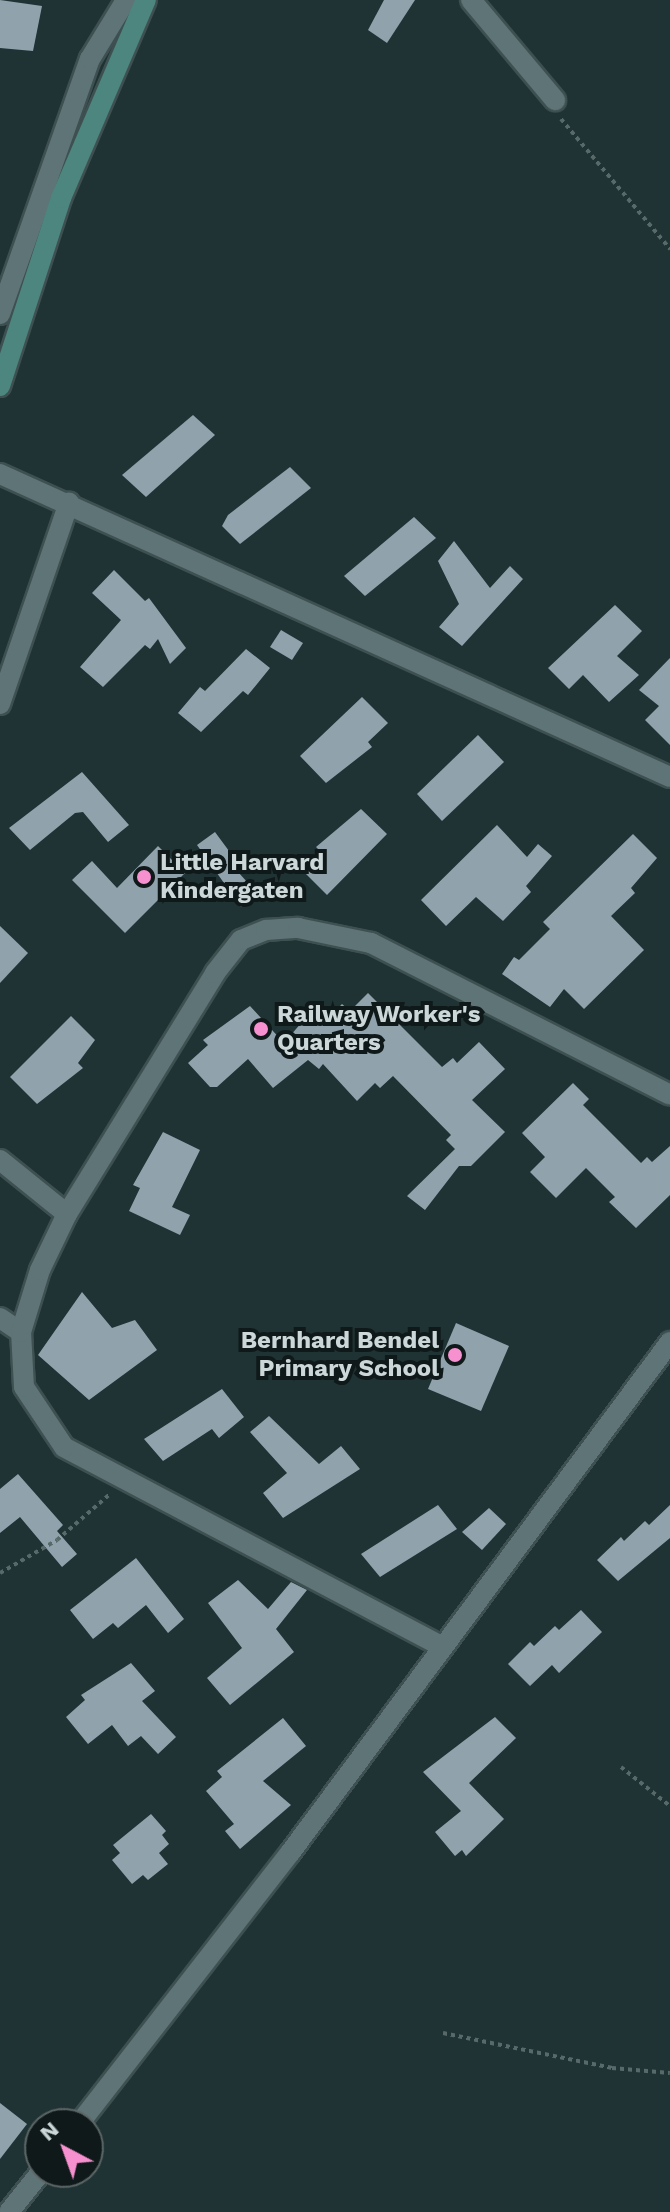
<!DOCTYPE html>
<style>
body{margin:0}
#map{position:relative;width:670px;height:2212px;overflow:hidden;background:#1f3334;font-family:"Work Sans",sans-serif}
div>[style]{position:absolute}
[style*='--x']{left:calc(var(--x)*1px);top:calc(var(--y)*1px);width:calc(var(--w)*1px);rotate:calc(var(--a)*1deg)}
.building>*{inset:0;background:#90a3ad}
.path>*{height:4px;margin-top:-2px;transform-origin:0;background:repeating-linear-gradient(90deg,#58696a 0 4px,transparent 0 8px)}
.roads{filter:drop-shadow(2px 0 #3e5051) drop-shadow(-2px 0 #3e5051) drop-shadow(0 2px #3e5051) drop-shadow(0 -2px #3e5051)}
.street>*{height:20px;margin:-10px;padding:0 10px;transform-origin:10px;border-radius:10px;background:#5e7476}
.secondary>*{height:20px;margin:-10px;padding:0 10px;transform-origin:10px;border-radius:10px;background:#4c867e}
.dots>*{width:22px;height:22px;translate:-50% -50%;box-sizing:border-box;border:4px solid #10191a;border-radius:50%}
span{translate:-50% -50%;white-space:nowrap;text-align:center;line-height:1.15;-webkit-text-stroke:8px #10191a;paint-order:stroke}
.poi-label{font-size:24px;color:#cbd7d8;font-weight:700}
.left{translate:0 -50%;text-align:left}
.right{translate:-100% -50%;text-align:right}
.north{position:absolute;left:24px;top:2108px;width:80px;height:80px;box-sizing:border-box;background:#10191a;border:2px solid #5b6566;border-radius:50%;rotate:319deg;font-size:22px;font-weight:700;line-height:32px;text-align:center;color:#cbd7d8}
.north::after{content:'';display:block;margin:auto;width:28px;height:36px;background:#f690cf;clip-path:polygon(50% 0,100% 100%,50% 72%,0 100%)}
</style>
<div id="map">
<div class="building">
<div style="clip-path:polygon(0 0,42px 6px,33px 51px,0 48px)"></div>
<div style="clip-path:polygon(384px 0,415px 0,387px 43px,368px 30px)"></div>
<div style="clip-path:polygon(193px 415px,215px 435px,146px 497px,122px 475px)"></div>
<div style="clip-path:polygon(290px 467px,311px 488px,240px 544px,222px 526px,228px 515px)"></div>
<div style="clip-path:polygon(414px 517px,436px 538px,365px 596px,344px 576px)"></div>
<div style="clip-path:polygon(454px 541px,490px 588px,510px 566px,523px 579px,462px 646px,439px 627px,459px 604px,438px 561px)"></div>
<div style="clip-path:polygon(114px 570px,145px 601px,149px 598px,186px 648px,170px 664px,158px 639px,150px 649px,145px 645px,103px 687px,80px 667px,121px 620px,92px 593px)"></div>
<div style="clip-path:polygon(615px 605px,642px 631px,617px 656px,639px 675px,609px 702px,583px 675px,569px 689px,548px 668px)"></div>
<div style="clip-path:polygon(281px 630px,303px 643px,292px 660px,270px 647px)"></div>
<div style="clip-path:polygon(246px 649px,270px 668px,248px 695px,243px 691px,201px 732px,178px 713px,200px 687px,205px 691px)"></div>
<div style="clip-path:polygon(670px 658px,670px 745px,645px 720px,659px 706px,639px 690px)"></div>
<div style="clip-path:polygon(362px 697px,388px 723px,368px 742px,372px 747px,326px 783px,300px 756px)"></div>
<div style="clip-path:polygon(478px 735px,504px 762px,442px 821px,417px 794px)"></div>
<div style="clip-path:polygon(82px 772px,129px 825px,108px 842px,83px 812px,75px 813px,30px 850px,9px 828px)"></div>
<div style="clip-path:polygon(361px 809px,387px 834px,327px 895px,302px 870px,320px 851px,316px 847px)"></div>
<div style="clip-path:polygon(497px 825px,527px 857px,538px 844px,552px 856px,526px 886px,531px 892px,503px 921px,476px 897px,446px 926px,421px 900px)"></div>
<div style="clip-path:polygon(215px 832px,243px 870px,239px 873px,256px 892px,241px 907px,197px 845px)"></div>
<div style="clip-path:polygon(633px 834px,657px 858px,631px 888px,635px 893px,611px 916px,644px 950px,584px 1009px,564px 989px,550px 1007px,502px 974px,514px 957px,519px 960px,550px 929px,543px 922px)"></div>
<div style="clip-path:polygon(158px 846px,185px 873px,125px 933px,72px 880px,92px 861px,117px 888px)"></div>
<div style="clip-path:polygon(0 926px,28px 953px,0 983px)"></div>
<div style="clip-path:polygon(368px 993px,442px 1067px,453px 1058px,457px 1063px,479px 1042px,505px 1069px,472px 1100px,505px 1132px,471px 1166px,459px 1166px,425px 1210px,407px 1196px,455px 1149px,446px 1140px,451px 1135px,393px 1076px,380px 1088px,375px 1083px,357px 1101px,323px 1064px,319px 1069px,308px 1060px,273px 1088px,248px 1059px,217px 1087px,210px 1087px,188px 1063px,208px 1045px,203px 1040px,250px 1006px,284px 1043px,314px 1008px,327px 1019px,342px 1004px,350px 1011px)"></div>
<div style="clip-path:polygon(71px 1016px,95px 1040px,78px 1063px,83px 1068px,37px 1104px,10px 1077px)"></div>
<div style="clip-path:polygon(573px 1083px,589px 1099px,583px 1105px,641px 1163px,647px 1157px,652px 1162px,670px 1146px,670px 1195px,636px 1228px,609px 1202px,615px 1197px,586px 1168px,556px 1198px,530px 1172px,545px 1157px,522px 1133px)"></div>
<div style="clip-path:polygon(163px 1132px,200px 1150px,172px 1207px,190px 1215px,180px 1235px,129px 1211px,140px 1188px,133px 1185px)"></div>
<div style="clip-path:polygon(82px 1292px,112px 1328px,135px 1320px,157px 1350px,89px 1400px,38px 1355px)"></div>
<div style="clip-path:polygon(456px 1323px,509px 1346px,481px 1411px,428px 1389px)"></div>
<div style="clip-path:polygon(222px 1389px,244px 1417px,219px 1438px,212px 1429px,163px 1461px,144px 1439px)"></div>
<div style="clip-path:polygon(269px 1416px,319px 1464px,341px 1446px,360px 1469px,283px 1518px,263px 1493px,287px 1473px,250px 1432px)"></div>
<div style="clip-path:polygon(18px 1474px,63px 1525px,57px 1531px,77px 1554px,62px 1567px,20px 1517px,0 1533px,0 1489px)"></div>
<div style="clip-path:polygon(438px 1505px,457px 1529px,380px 1577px,361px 1554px)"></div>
<div style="clip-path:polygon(670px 1505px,670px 1538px,618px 1581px,597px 1560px,621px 1537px,624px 1541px,645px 1521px,649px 1525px)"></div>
<div style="clip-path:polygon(489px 1508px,506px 1524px,482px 1550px,462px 1532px)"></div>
<div style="clip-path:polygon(136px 1558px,184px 1619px,168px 1633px,146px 1605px,118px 1628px,113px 1623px,93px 1639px,70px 1610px)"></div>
<div style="clip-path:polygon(238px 1580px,268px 1609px,291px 1582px,307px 1590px,276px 1629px,294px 1652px,230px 1705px,207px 1678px,242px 1648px,208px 1603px)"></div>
<div style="clip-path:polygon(581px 1610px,602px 1632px,559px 1673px,552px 1665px,530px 1686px,508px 1664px,530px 1642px,534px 1646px,555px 1626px,559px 1630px)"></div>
<div style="clip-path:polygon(131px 1663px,155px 1691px,142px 1701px,176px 1737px,158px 1754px,141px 1736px,128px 1746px,112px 1725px,88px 1744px,66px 1717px,85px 1700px,81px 1695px)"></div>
<div style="clip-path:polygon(495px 1717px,516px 1738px,469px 1783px,504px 1819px,466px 1856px,462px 1850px,455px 1856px,435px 1832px,461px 1811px,423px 1772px)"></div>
<div style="clip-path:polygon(283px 1718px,306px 1746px,263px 1781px,291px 1805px,240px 1849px,225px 1831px,234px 1824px,206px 1791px,222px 1777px,217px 1771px)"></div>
<div style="clip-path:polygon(151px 1814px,166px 1831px,162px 1835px,169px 1844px,159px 1853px,168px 1864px,148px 1880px,143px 1875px,132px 1884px,112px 1860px,120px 1853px,113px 1845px)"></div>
<div style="clip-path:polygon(0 2103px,27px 2124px,0 2159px)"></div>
</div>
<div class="path">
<div style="--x:561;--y:119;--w:170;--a:50"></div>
<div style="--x:0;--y:1573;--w:66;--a:-30.1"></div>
<div style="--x:57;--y:1540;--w:69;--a:-40.9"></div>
<div style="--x:621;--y:1767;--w:63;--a:38.5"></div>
<div style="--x:443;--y:2033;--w:173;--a:11.7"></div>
<div style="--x:612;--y:2068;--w:58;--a:4.9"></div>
</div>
<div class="roads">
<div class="street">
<div style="--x:471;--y:0;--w:131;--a:50"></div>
<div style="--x:0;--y:314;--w:270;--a:-70.6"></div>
<div style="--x:90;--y:59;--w:69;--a:-58.6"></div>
<div style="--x:0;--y:474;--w:735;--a:24.33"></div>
<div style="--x:0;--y:704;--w:213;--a:-71.1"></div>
<div style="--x:0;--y:1160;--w:86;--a:38.9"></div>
<div style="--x:0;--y:1318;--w:25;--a:34"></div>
<div style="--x:441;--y:1646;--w:426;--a:-152.2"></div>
<div style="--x:64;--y:1447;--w:72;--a:-123.7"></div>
<div style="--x:24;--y:1387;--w:55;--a:-93.1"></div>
<div style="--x:21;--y:1332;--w:65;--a:-73"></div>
<div style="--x:40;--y:1270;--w:62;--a:-64.3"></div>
<div style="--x:67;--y:1214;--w:283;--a:-58.4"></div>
<div style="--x:215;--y:973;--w:42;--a:-51.8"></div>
<div style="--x:241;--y:940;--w:27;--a:-22"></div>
<div style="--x:266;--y:930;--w:32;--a:-4"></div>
<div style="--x:298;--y:928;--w:75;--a:11.6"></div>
<div style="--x:371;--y:943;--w:335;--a:26.9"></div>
<div style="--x:79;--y:2124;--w:343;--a:-52.1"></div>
<div style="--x:290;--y:1853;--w:637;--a:-53.36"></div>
<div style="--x:9;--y:2212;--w:51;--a:-51.3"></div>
</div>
<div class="secondary">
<div style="--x:0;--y:386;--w:198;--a:-72"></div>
<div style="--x:61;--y:198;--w:215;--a:-66.8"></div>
</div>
</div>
<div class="dots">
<div style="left:144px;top:877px;background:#f690cf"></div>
<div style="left:261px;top:1029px;background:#f690cf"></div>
<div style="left:455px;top:1355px;background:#f690cf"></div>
</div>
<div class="poi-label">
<span class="left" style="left:160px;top:877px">Little Harvard<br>Kindergaten</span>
<span class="left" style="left:277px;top:1029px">Railway Worker's<br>Quarters</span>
<span class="right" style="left:439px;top:1355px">Bernhard Bendel<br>Primary School</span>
</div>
<div class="north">N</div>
</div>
